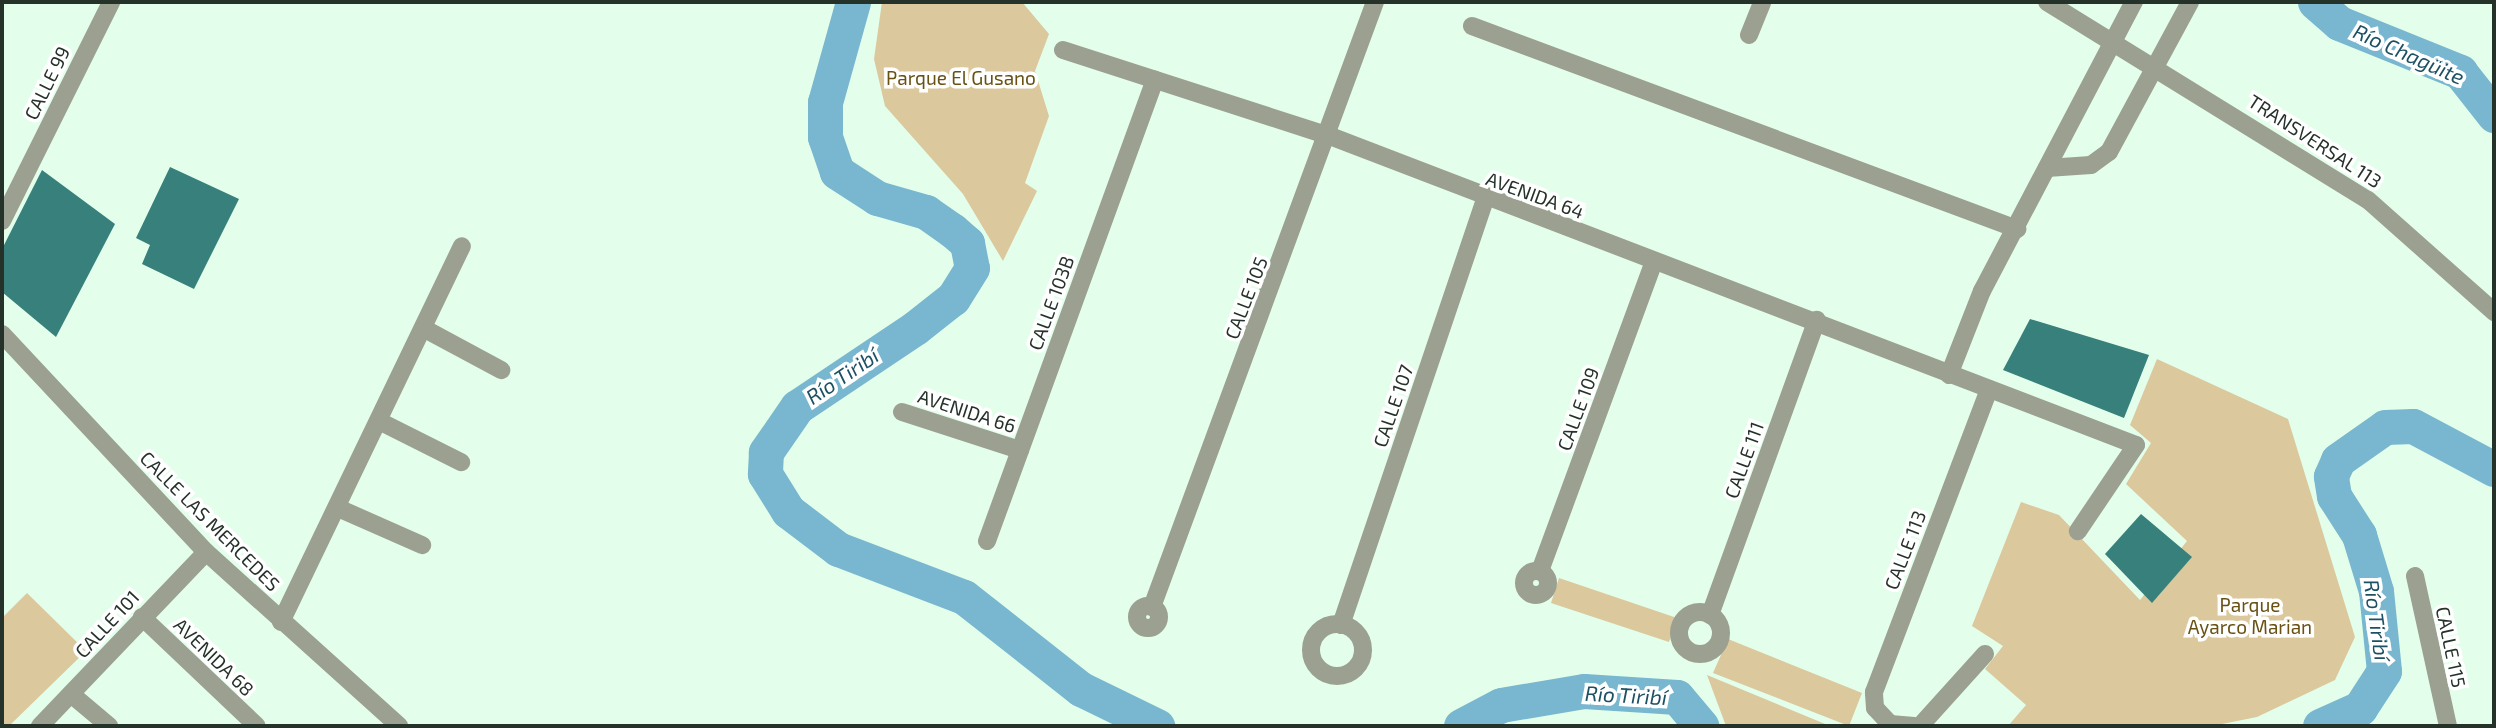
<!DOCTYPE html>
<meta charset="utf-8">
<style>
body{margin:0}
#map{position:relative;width:2496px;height:728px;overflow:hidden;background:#e3feeb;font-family:"Exo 2",sans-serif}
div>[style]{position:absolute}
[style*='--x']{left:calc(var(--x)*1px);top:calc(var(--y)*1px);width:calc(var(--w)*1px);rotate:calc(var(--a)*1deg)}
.green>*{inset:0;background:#dbc89d}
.river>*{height:35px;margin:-17.5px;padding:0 17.5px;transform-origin:17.5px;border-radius:17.5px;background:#78b7cf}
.building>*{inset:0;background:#37807b}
.minor>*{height:18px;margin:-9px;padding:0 9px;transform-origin:9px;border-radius:9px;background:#9ba091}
.minor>.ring{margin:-9px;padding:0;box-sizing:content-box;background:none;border:18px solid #9ba091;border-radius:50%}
span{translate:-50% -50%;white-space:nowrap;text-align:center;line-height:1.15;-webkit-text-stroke:7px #fff;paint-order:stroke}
.park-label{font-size:19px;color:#685113}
.street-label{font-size:19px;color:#25322a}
.water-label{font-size:21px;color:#1c5062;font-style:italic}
.frame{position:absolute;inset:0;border:4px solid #25322a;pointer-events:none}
</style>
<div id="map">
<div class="green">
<div style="clip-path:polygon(882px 2px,1022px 2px,1049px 34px,1035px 71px,1049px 116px,1025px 183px,1037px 191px,1003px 261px,963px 194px,885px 106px,874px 59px)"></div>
<div style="clip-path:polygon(2157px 359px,2288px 419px,2355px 637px,2335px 680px,2257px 717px,2212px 726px,2008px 726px,2026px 705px,1985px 669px,2003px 646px,1972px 626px,2021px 502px,2059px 515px,2140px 600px,2187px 541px,2126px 484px,2151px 443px,2130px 425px)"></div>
<div style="clip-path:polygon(1559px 578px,1677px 618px,1669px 642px,1551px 603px)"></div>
<div style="clip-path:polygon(27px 593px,86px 651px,9px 726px,2px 726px,2px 618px)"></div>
<div style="clip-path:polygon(1728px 639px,1862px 693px,1849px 726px,1713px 673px)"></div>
<div style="clip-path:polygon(1707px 675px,1830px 726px,1726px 726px)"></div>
</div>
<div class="river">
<div style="--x:853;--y:2;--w:104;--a:105.6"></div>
<div style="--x:825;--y:102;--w:35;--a:90"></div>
<div style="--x:825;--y:137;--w:37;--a:71"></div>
<div style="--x:837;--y:172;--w:48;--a:33"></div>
<div style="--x:877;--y:198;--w:51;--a:15.9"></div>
<div style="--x:926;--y:212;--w:32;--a:35"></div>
<div style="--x:952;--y:230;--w:20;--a:41"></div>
<div style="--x:967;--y:243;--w:25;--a:79"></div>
<div style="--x:972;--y:268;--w:36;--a:122"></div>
<div style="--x:953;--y:298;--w:48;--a:141.7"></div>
<div style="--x:915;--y:328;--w:142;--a:146.2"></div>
<div style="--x:797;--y:407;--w:55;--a:124.6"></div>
<div style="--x:766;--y:452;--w:22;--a:93"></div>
<div style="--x:765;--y:474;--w:44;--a:58.1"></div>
<div style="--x:788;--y:511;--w:63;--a:37.2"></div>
<div style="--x:838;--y:549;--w:135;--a:20.9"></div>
<div style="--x:964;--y:597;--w:149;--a:38.2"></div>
<div style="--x:1081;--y:689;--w:85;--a:26"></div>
<div style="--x:2315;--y:2;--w:32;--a:41"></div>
<div style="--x:2339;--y:23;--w:131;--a:22"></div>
<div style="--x:2460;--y:72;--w:55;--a:51.7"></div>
<div style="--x:1461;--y:726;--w:45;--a:-27.7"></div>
<div style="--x:1501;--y:705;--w:84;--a:-9.6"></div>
<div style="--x:1584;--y:691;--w:93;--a:3.7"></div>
<div style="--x:1677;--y:697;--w:38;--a:50"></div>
<div style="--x:2320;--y:726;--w:44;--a:-24.2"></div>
<div style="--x:2360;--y:708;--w:44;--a:-57"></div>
<div style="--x:2384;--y:671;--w:80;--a:-95.7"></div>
<div style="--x:2376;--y:591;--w:59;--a:-106.9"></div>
<div style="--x:2359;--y:535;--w:46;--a:-122.7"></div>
<div style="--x:2334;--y:496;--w:20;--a:-99"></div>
<div style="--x:2331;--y:476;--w:17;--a:-66"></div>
<div style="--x:2338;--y:460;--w:57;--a:-35.1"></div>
<div style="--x:2385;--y:427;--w:28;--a:-2"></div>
<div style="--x:2413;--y:426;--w:92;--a:28"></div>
</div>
<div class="building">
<div style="clip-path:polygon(170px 167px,239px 199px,194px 289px,142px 264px,150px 245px,136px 238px)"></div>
<div style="clip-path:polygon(42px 170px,115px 224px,56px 337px,2px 292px,2px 249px)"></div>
<div style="clip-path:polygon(2030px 319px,2149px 355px,2124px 418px,2003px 370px)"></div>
<div style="clip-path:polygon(2141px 514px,2192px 557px,2152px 603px,2105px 554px)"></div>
</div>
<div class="minor">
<div style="--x:2047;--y:2;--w:377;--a:31.7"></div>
<div style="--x:2368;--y:200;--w:169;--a:41.6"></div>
<div style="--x:1472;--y:26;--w:582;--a:20.43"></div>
<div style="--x:1749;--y:35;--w:35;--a:-68"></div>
<div style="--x:1063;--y:50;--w:281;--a:17.9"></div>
<div style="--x:1330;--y:136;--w:863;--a:20.98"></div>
<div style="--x:2136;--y:445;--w:104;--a:124"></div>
<div style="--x:2047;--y:168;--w:44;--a:-3.9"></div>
<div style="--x:2091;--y:165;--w:22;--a:-36"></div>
<div style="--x:2109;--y:152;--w:170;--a:-61.6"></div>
<div style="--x:2;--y:221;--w:245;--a:-63.5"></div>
<div style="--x:423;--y:328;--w:89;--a:28.3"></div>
<div style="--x:2;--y:334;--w:299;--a:46.9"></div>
<div style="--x:206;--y:552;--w:260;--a:42"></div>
<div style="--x:1949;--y:375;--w:90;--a:-68.6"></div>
<div style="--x:1982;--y:291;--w:327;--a:-62.3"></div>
<div style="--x:902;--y:412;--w:124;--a:17.9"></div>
<div style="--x:379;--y:421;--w:92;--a:26.6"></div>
<div style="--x:338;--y:508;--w:92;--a:23.8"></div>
<div style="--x:987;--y:541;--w:491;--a:-70"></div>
<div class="ring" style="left:1524px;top:571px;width:6px;height:6px"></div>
<div style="--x:1540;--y:571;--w:330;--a:-69.8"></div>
<div style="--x:2415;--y:576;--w:154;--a:77.6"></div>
<div class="ring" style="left:1137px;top:606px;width:4px;height:4px"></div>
<div style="--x:1152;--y:607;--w:645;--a:-69.77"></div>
<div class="ring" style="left:1679px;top:612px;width:24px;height:24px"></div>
<div style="--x:1710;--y:615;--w:314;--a:-70.1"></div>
<div style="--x:142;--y:617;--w:158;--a:43.5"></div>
<div style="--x:281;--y:622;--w:417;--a:-64.3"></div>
<div class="ring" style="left:1311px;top:624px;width:34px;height:34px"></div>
<div style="--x:1341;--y:625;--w:449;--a:-71.3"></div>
<div style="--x:71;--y:694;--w:50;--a:40.1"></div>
<div style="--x:40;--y:726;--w:240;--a:-46.3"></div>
<div style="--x:1914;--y:726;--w:24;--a:-175"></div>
<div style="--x:1890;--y:724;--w:22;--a:-133"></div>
<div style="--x:1875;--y:708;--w:16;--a:-94"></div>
<div style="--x:1874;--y:692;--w:324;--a:-69.2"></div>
<div style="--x:1920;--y:726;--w:97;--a:-47.9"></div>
</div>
<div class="park-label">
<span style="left:961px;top:78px">Parque El Gusano</span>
<span style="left:2250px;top:616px">Parque<br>Ayarco Marian</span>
</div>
<div class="street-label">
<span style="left:47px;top:83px;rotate:-64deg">CALLE 99</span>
<span style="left:2315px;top:141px;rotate:33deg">TRANSVERSAL 113</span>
<span style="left:1535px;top:195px;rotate:20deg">AVENIDA 64</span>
<span style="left:1246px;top:298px;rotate:-69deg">CALLE 105</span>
<span style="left:1051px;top:303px;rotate:-70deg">CALLE 103B</span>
<span style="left:1393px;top:406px;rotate:-71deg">CALLE 107</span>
<span style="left:1578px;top:409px;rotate:-70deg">CALLE 109</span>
<span style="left:967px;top:411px;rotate:18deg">AVENIDA 66</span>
<span style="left:1744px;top:460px;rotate:-70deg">CALLE 111</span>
<span style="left:210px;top:521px;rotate:45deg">CALLE LAS MERCEDES</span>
<span style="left:1905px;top:550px;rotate:-69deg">CALLE 113</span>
<span style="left:107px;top:624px;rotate:-47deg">CALLE 101</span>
<span style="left:2451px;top:647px;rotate:78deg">CALLE 115</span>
<span style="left:214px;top:657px;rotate:44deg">AVENIDA 68</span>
</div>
<div class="water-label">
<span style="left:2409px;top:54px;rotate:24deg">Río Chagüite</span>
<span style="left:842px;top:376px;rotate:-34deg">Río Tiribí</span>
<span style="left:2377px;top:620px;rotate:82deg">Río Tiribí</span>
<span style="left:1626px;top:695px;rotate:3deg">Río Tiribí</span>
</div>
<div class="frame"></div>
</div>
